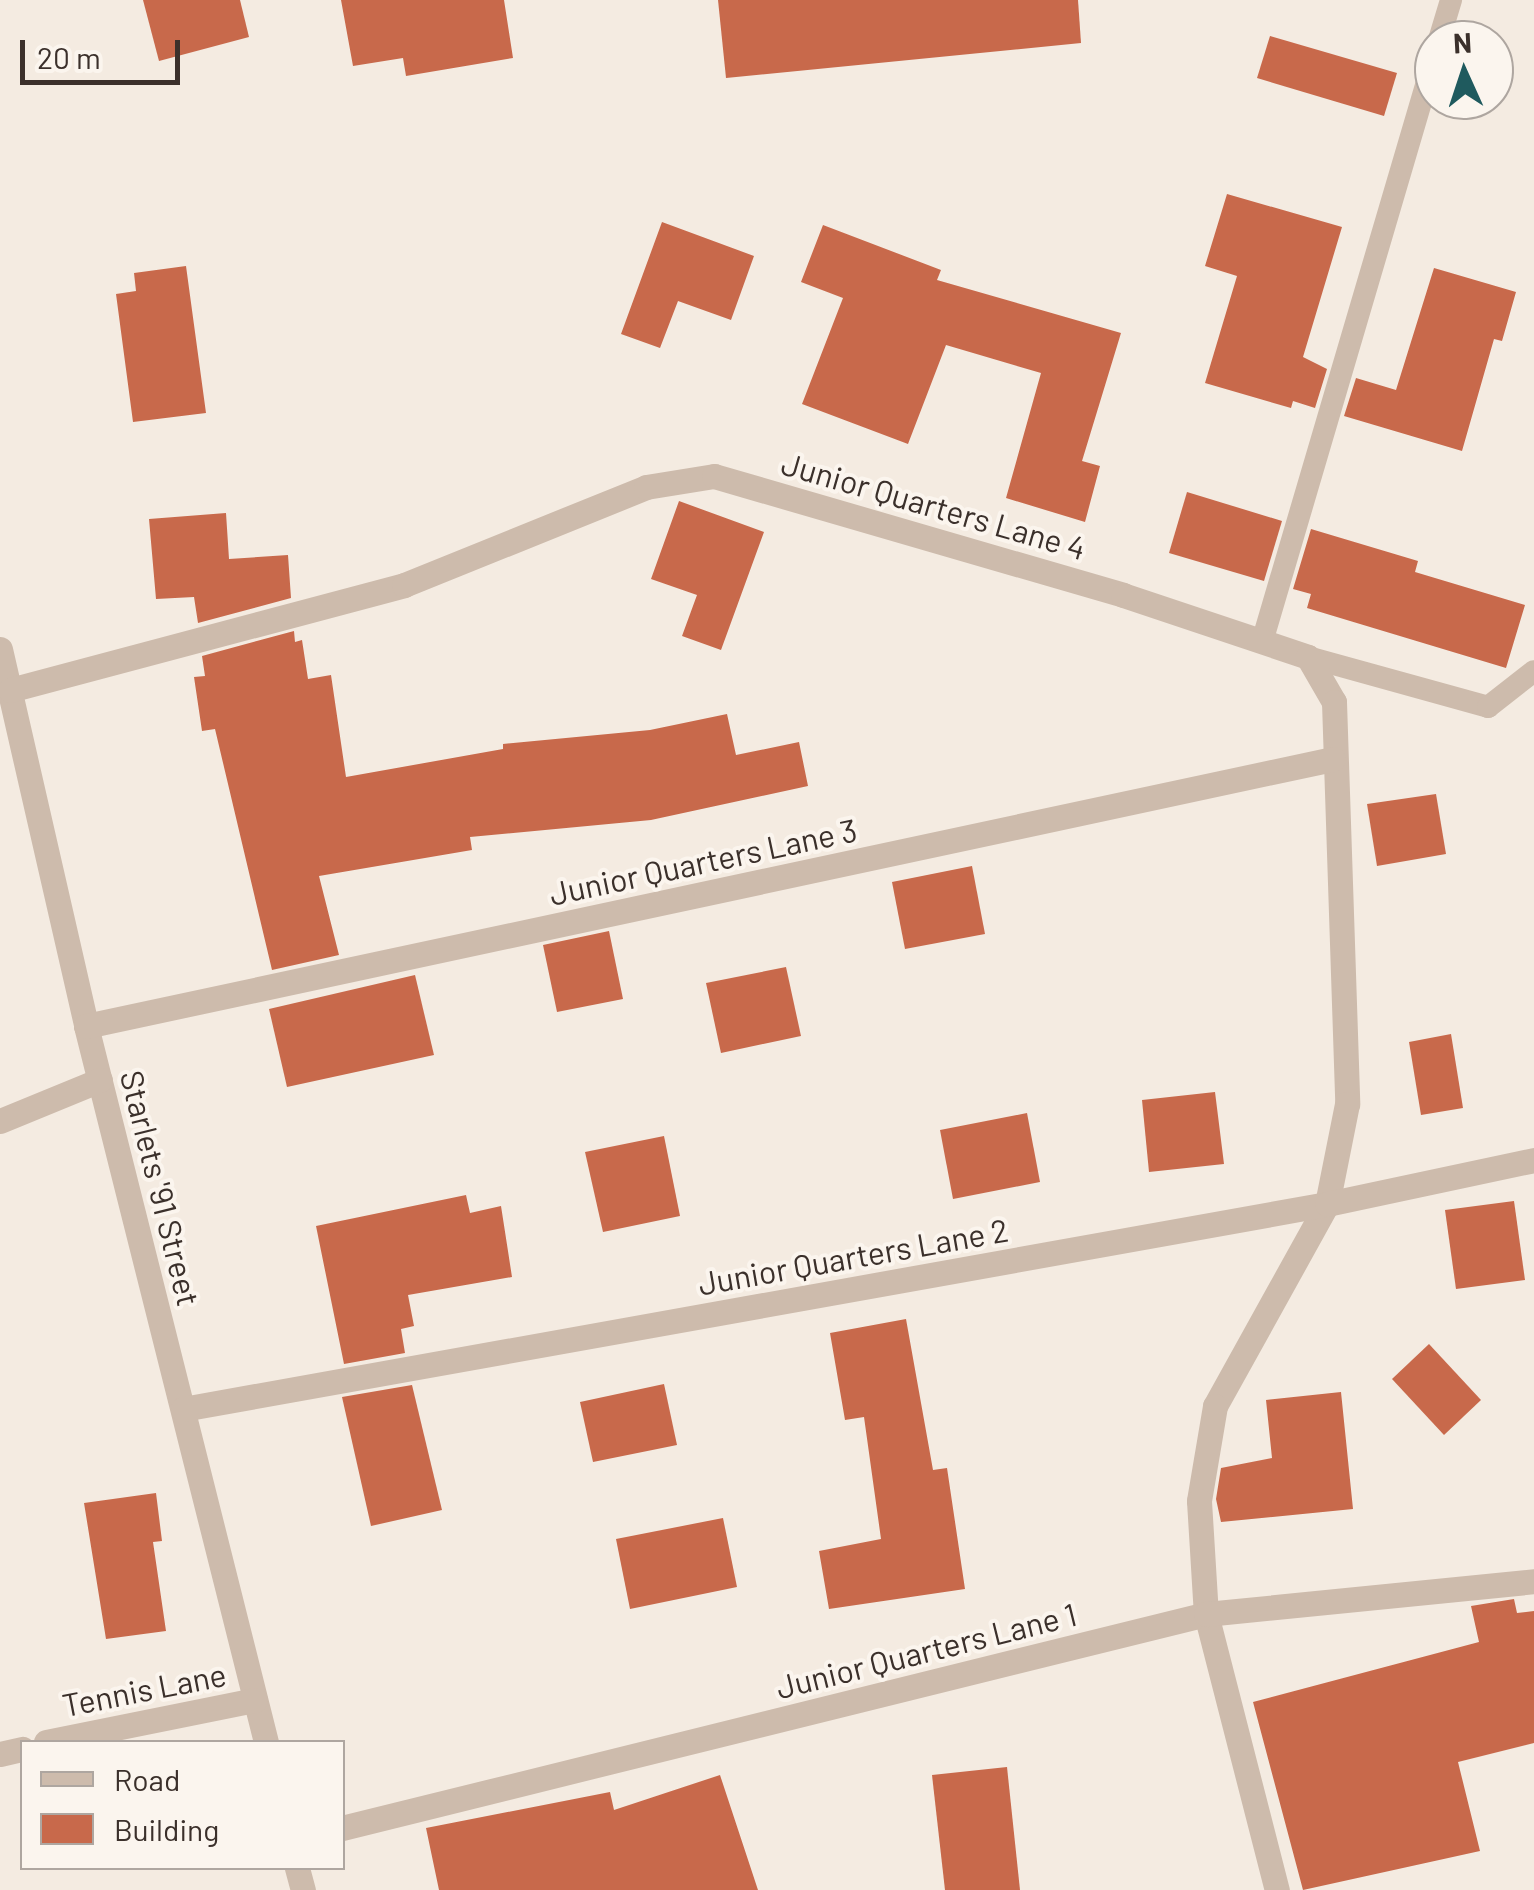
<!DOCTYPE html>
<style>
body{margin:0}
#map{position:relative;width:1534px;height:1890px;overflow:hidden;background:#f4ebe1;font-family:Barlow,sans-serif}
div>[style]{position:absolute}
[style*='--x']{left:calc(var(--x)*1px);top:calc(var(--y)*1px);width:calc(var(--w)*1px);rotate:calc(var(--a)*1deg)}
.building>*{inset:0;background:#c8694b}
.lane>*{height:22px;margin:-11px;padding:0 11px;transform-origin:11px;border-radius:11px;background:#cdbbac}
.street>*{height:25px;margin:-12.5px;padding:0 12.5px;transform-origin:12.5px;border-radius:12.5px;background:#cdbbac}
span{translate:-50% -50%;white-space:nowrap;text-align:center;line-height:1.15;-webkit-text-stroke:8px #fbf5ee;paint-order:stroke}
.street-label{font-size:32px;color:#3b302b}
.legend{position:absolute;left:20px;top:1740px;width:325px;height:130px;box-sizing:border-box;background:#fbf5ee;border:2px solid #aea6a0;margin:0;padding:12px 18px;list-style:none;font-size:30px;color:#3b302b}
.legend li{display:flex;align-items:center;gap:20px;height:50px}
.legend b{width:50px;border:2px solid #aea6a0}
.north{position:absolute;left:1414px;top:20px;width:100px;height:100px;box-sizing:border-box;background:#fbf5ee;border:2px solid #aea6a0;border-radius:50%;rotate:357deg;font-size:28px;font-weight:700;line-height:40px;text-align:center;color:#3b302b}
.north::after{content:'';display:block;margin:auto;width:35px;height:45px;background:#1f5a5e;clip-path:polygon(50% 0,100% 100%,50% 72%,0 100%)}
.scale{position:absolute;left:20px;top:40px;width:160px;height:45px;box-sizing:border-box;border:5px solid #3b302b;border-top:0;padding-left:12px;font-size:30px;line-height:35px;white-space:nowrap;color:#3b302b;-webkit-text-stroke:8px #fbf5ee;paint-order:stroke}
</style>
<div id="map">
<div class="building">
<div style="clip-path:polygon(143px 0,240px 0,249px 37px,159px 61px)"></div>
<div style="clip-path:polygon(341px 0,504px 0,513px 58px,406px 76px,403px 58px,353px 66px)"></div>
<div style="clip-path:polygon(718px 0,1078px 0,1081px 43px,726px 78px)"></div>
<div style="clip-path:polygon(1270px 36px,1397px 73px,1384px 116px,1257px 78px)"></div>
<div style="clip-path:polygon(1227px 194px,1342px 227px,1303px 357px,1327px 369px,1315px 408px,1293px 401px,1291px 408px,1205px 383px,1237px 276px,1205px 266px)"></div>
<div style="clip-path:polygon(662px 222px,754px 256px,731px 320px,678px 301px,660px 348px,621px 334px)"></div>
<div style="clip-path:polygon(823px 225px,941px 270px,937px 280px,1121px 333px,1082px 461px,1100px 466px,1085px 522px,1006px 498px,1041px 373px,946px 345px,908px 444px,802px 404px,843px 298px,801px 282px)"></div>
<div style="clip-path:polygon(186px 266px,206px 413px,133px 422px,116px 294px,136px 291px,134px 273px)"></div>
<div style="clip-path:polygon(1434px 268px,1516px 292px,1502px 341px,1494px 339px,1462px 451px,1344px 416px,1356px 378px,1396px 390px)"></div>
<div style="clip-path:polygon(1187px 492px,1282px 521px,1264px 581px,1169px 553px)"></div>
<div style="clip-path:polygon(679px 501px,764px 532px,721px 650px,682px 636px,697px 595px,651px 579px)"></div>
<div style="clip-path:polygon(226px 513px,229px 559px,288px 555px,291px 598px,198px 623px,194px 597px,156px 599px,149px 519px)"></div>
<div style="clip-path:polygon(1311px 529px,1418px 561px,1415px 572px,1525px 605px,1506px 668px,1307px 608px,1311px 594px,1293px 589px)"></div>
<div style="clip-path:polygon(294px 631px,295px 642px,302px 640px,308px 679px,331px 675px,346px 777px,503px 749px,503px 744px,650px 730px,727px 714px,736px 755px,799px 742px,808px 786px,651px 820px,470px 837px,472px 850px,319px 876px,339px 955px,272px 970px,215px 729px,202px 731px,194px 677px,205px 676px,202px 656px)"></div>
<div style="clip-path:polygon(1436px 794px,1446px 854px,1377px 866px,1367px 804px)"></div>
<div style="clip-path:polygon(972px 866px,985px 934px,905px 949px,892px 882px)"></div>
<div style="clip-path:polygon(609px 931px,623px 999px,557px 1012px,543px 945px)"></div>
<div style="clip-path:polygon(786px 967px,801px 1036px,721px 1053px,706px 983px)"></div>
<div style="clip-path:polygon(415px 975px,434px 1055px,287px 1087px,269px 1009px)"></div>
<div style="clip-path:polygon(1451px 1034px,1463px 1108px,1421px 1115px,1409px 1042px)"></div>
<div style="clip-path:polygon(1215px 1092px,1224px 1164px,1149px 1172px,1142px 1100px)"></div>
<div style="clip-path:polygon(1027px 1113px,1040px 1182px,953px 1199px,940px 1130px)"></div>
<div style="clip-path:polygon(664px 1136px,680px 1216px,603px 1232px,585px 1152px)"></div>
<div style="clip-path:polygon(466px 1195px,470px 1213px,501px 1206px,512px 1277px,408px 1295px,414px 1326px,401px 1329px,405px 1353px,344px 1364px,316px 1226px)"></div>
<div style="clip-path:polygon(1514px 1201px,1525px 1280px,1456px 1289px,1445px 1210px)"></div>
<div style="clip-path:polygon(906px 1319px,933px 1470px,947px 1468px,965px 1589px,829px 1609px,819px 1551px,881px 1539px,864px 1417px,845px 1420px,830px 1333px)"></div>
<div style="clip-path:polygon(1429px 1344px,1481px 1400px,1444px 1435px,1392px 1379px)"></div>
<div style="clip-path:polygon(664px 1384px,677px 1445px,593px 1462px,580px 1402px)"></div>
<div style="clip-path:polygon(412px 1385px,442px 1510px,371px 1526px,342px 1397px)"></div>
<div style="clip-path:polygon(1341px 1392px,1353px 1509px,1221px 1522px,1216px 1499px,1221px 1468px,1272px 1458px,1266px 1400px)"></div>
<div style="clip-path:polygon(156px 1493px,162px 1541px,153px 1542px,166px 1631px,106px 1639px,84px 1503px)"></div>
<div style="clip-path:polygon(723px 1518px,737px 1587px,630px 1609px,616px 1539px)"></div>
<div style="clip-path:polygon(1514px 1599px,1517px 1613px,1534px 1611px,1534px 1743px,1458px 1762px,1480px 1851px,1303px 1890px,1253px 1702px,1479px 1642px,1471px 1606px)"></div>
<div style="clip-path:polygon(1007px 1767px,1020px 1890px,945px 1890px,932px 1775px)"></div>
<div style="clip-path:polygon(720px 1775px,758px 1890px,439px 1890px,426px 1828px,610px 1792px,614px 1810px)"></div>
</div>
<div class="lane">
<div style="--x:1439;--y:40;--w:42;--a:-73.3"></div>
<div style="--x:1262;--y:642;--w:609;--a:-73.59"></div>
<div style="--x:1308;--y:657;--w:187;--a:15.5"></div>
<div style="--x:1488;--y:707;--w:58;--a:-38"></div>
</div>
<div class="street">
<div style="--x:0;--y:649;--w:387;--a:77.1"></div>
<div style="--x:86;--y:1026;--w:738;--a:75.89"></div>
<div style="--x:10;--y:690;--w:408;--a:-14.9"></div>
<div style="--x:404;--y:585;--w:261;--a:-22"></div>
<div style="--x:646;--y:487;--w:69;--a:-9.2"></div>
<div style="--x:714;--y:476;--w:426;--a:16.2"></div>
<div style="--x:1123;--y:595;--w:195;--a:18.5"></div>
<div style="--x:1308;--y:657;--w:52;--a:60"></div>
<div style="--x:1334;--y:702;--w:402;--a:88.1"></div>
<div style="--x:1347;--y:1104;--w:102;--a:101.3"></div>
<div style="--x:1327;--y:1204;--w:231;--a:119"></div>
<div style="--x:1215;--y:1406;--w:96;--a:99.6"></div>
<div style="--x:1199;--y:1501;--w:113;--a:86.5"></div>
<div style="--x:1206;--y:1614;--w:285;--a:75.6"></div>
<div style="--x:86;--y:1026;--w:1275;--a:-12.09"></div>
<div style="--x:0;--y:1121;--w:108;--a:-22.3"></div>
<div style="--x:183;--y:1409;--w:1162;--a:-10.16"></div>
<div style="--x:1327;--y:1204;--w:212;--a:-12"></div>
<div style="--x:46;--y:1742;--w:213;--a:-11.4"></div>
<div style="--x:0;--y:1754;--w:23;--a:-13"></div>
<div style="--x:342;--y:1828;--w:890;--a:-13.91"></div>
<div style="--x:1206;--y:1614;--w:330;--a:-5.7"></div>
<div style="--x:297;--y:1868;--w:23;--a:75"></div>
</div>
<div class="street-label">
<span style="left:934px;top:505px;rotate:16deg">Junior Quarters Lane 4</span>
<span style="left:703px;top:861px;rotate:-12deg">Junior Quarters Lane 3</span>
<span style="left:161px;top:1188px;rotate:76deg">Starlets '91 Street</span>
<span style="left:853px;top:1256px;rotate:-10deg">Junior Quarters Lane 2</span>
<span style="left:926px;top:1650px;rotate:-14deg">Junior Quarters Lane 1</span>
<span style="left:144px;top:1689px;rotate:-11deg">Tennis Lane</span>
</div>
<ul class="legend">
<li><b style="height:12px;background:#cdbbac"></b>Road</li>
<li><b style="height:28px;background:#c8694b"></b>Building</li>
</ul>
<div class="north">N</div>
<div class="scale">20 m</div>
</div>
